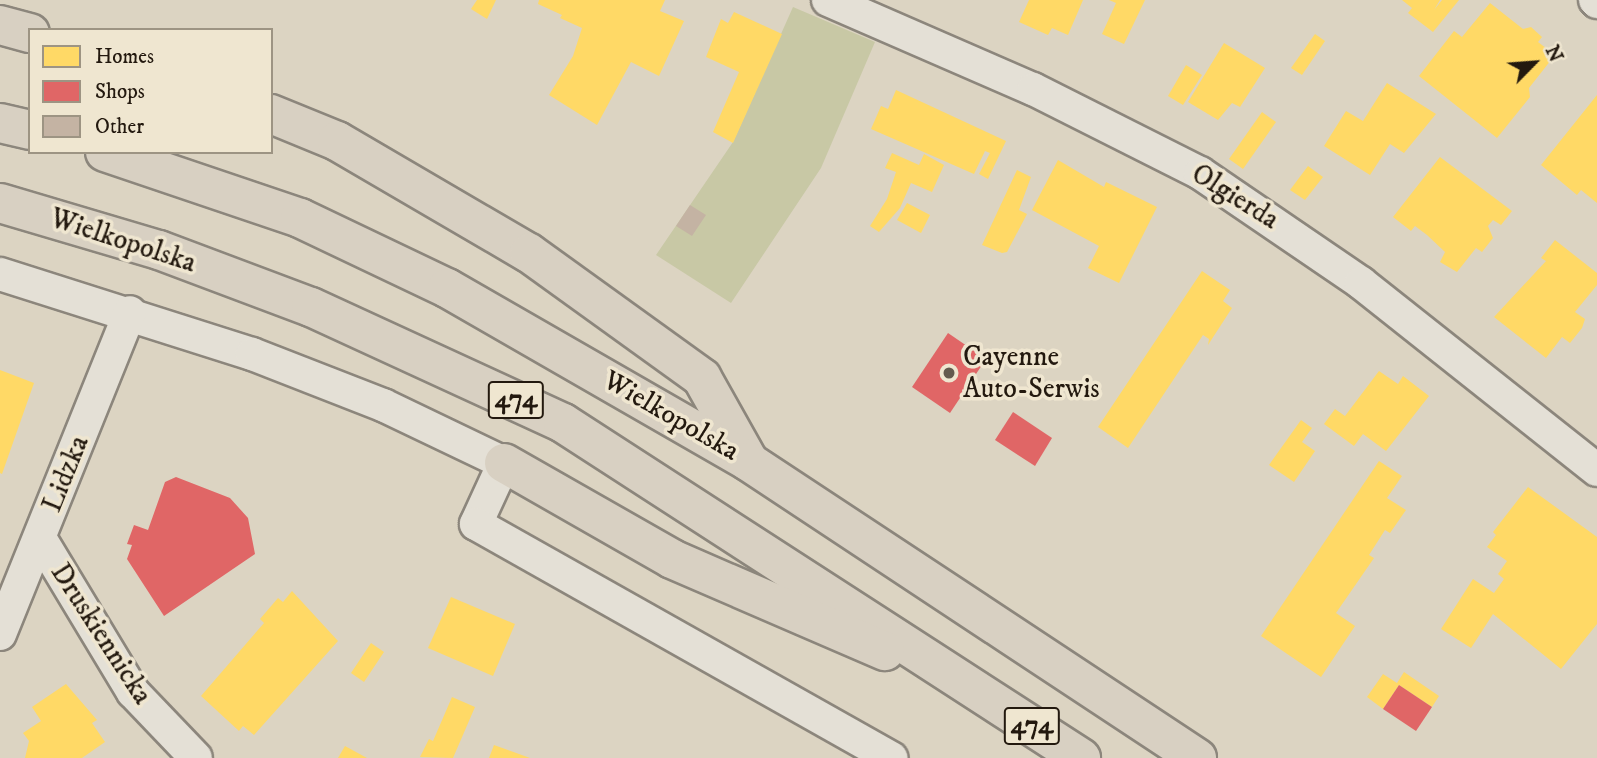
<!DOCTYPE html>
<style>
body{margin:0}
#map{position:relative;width:1597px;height:758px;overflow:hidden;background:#dcd4c2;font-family:"IM FELL DW Pica",serif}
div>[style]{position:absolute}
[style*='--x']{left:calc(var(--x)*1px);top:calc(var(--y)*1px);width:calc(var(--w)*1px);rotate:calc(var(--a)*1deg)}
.green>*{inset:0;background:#c8c8a5}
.homes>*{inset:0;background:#ffd966}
.shops>*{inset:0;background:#e06666}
.building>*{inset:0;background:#c4b3a3}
.roads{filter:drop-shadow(2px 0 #8c867c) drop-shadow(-2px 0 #8c867c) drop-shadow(0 2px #8c867c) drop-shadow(0 -2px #8c867c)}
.minor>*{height:32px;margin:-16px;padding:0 16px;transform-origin:16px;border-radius:16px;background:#e4e0d6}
.primary>*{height:38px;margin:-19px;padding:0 19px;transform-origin:19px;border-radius:19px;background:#d8d0c2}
.dots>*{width:19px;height:19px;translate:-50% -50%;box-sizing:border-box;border:4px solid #efe6d0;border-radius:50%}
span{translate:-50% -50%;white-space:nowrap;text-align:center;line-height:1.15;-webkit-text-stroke:7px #efe6d0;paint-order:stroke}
.shield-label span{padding:2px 5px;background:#efe6d0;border:2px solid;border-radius:5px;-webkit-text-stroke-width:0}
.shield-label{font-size:26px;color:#23190f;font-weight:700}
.street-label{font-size:28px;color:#23190f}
.poi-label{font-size:28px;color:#23190f}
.left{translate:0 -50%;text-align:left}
.legend{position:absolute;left:28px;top:28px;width:245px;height:126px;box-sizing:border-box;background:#efe6d0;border:2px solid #9d9483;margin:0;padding:9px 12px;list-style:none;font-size:21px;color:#23190f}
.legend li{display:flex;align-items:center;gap:14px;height:35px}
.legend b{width:35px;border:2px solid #9d9483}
.north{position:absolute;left:1499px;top:28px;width:70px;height:70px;-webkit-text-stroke:5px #efe6d0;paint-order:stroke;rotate:65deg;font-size:19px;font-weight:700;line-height:28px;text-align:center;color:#23190f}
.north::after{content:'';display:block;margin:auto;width:24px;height:32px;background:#23190f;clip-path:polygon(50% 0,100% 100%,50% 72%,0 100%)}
</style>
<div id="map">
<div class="green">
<div style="clip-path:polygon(793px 7px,875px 42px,821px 168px,731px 303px,656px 255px,733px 142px)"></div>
</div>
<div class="homes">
<div style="clip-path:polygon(477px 0,496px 0,487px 19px,471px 9px)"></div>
<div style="clip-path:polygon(539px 0,665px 0,660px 11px,684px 21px,659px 76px,631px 62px,597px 125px,549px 95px,573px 56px,582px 28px,560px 18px,562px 15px,538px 4px)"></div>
<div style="clip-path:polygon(1029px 0,1083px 0,1068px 35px,1052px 28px,1048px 35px,1019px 22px)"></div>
<div style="clip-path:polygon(1109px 0,1145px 0,1124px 44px,1102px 34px,1116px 3px)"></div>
<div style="clip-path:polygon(1402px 0,1440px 0,1434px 10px,1442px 0,1459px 0,1433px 32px,1408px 13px,1412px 8px)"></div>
<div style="clip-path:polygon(1490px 3px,1523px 29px,1531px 27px,1542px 37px,1538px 42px,1555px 55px,1529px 88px,1530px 97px,1497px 138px,1419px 76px,1454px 31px,1462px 37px)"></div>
<div style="clip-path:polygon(734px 12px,782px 34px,733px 143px,713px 132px,739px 72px,706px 57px,721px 19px,728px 23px)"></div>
<div style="clip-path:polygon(1315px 34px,1325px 41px,1302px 75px,1291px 68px)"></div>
<div style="clip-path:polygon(1224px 43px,1265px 68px,1240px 107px,1232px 103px,1218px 120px,1188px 102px)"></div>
<div style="clip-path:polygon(1186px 65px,1202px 75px,1183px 105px,1168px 96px)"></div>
<div style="clip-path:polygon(1387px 83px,1436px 114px,1404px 153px,1390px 144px,1370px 175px,1324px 146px,1346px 111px,1363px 121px)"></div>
<div style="clip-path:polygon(896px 90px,1006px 141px,988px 179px,979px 174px,990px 153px,985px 151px,974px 174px,871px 129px,881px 106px,888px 109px)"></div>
<div style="clip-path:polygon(1597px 95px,1597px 203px,1581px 190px,1577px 195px,1541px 165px)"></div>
<div style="clip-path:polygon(1262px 112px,1276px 122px,1243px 169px,1229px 159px)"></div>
<div style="clip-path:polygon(892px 153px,919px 165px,924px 154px,944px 165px,932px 192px,911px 183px,900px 208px,879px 232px,870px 226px,887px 199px,896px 172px,885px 168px)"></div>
<div style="clip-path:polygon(1440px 157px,1512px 211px,1501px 225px,1493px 220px,1488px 226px,1493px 238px,1482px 252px,1476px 248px,1457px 272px,1440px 262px,1445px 252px,1427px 235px,1415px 226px,1411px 231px,1393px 217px)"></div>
<div style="clip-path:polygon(1058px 160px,1104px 187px,1106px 182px,1157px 207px,1119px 283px,1088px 268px,1099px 246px,1032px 210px)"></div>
<div style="clip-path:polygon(1308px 166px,1323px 177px,1305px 200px,1290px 190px)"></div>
<div style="clip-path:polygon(1017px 170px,1031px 177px,1019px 210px,1027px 214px,1007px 252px,1002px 253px,982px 245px)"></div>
<div style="clip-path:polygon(907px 203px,930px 215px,921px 233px,897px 220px)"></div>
<div style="clip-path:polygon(1555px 240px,1597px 273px,1597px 285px,1575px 312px,1585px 319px,1582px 328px,1570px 343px,1562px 337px,1546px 358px,1494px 317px,1546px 261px,1541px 258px)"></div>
<div style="clip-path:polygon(1202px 271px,1230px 290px,1223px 301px,1232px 308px,1208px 345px,1209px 339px,1203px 335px,1128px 448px,1098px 427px)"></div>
<div style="clip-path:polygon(0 370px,34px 383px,2px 474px,0 473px)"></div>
<div style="clip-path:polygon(1379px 371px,1398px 384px,1403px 376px,1429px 396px,1386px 451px,1363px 434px,1354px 446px,1324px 424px,1335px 409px,1345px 416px)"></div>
<div style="clip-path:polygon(1301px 420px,1312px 428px,1302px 442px,1315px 451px,1294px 482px,1269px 465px)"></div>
<div style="clip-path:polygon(1379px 461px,1402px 476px,1387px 498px,1406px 510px,1390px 533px,1385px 530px,1369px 555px,1374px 558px,1336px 613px,1355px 626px,1321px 677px,1261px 636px)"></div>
<div style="clip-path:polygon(1528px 487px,1597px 537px,1597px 624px,1561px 669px,1493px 614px,1471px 648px,1441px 629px,1473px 579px,1494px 593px,1504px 579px,1498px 574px,1507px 561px,1487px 547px,1496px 535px,1493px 532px)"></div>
<div style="clip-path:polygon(292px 591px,338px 641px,254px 735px,243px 726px,239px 731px,201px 696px,264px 623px,260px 619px,278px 598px,283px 602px)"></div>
<div style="clip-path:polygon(451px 597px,515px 624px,493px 676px,428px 648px)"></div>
<div style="clip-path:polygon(371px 643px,384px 652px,364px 682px,351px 673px)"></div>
<div style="clip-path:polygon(1404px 672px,1439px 696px,1432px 707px,1399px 685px,1383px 709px,1367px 697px,1383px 674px,1397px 683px)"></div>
<div style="clip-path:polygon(66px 684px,97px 720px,92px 723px,105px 742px,82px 758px,25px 758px,29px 741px,23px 733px,41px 721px,32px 707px)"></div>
<div style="clip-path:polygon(452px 697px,475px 707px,453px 758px,420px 757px,429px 739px,433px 741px)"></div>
<div style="clip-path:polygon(494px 745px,530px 758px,489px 758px)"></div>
<div style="clip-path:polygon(345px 746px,367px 758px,338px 758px)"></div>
</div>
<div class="shops">
<div style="clip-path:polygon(948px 333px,986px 359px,950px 413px,912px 387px)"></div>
<div style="clip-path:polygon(1013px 412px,1052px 438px,1035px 466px,995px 440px)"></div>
<div style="clip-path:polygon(176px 477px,230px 498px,248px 518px,255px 554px,164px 616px,127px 559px,132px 545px,127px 544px,134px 525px,148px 530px,165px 482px)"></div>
<div style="clip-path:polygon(1399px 685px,1432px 707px,1416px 731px,1383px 709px)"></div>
</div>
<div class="building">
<div style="clip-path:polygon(690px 205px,706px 215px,692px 236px,676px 226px)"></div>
</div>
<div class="roads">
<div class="minor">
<div style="--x:828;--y:0;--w:223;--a:23.5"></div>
<div style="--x:1033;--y:89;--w:187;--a:26.7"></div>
<div style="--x:1200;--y:173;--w:195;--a:34.3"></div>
<div style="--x:1361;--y:283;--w:301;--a:38.4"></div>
<div style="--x:1595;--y:0;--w:3;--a:45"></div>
<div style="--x:0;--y:274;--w:264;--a:17.6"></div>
<div style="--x:252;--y:354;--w:141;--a:21.3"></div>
<div style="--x:383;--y:405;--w:134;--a:25.6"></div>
<div style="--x:504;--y:463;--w:67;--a:114.7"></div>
<div style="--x:476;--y:524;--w:477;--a:29.4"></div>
<div style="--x:40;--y:538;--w:180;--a:58.9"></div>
<div style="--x:133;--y:692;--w:91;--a:46.3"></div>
<div style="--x:0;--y:634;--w:347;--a:-68"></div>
</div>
<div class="primary">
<div style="--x:0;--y:25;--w:31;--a:15"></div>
<div style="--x:271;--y:114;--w:71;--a:22.2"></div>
<div style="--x:337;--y:141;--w:222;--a:30.3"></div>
<div style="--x:529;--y:253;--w:213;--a:35.8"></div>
<div style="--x:702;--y:378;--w:94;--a:60.7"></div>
<div style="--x:0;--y:123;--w:31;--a:13"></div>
<div style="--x:105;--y:152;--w:206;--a:18.7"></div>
<div style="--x:300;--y:218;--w:163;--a:25.5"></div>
<div style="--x:447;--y:288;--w:349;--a:29.9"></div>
<div style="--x:749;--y:462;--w:537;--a:33.45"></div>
<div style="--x:0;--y:203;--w:166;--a:16.5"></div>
<div style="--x:159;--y:250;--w:162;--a:20.6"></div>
<div style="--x:311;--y:307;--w:277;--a:24.7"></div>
<div style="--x:563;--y:423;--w:617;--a:32.89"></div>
<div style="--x:504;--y:463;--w:193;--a:29.7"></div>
<div style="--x:672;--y:559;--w:232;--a:23.4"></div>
</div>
</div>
<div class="dots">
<div style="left:949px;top:373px;background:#645a4e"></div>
</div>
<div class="shield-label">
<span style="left:516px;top:400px">474</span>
<span style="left:1032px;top:726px">474</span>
</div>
<div class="street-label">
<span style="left:1235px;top:197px;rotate:32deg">Olgierda</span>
<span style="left:123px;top:241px;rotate:18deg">Wielkopolska</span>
<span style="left:671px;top:416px;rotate:30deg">Wielkopolska</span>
<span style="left:66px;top:474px;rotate:-68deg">Lidzka</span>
<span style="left:101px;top:634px;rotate:57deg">Druskiennicka</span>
</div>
<div class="poi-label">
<span class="left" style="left:963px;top:373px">Cayenne<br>Auto-Serwis</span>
</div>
<ul class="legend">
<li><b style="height:19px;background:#ffd966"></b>Homes</li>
<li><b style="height:19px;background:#e06666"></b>Shops</li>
<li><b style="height:19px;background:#c4b3a3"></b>Other</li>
</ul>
<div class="north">N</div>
</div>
